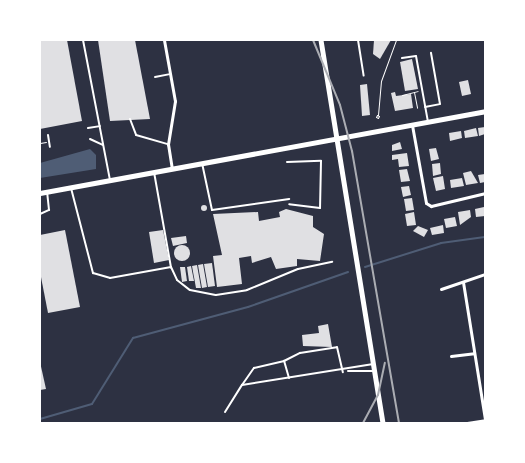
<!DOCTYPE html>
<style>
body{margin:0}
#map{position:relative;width:525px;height:463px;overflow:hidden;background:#2d3142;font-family:Lora,serif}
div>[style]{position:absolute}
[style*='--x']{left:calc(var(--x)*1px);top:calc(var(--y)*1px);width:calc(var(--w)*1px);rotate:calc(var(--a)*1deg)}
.water>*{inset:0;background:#4f5d75}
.stream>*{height:2px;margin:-1px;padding:0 1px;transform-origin:1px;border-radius:1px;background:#4f5d75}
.building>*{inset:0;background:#e0e0e3}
.round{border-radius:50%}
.path>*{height:1px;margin:-0.5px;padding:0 0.5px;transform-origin:0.5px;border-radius:0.5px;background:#fff}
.service>*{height:2px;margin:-1px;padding:0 1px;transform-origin:1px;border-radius:1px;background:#fff}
.minor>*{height:3px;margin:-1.5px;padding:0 1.5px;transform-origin:1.5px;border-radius:1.5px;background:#fff}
.secondary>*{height:4.5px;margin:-2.25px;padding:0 2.25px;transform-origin:2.25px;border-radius:2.25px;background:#fff}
.rail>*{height:2px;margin:-1px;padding:0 1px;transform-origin:1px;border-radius:1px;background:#abadb3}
span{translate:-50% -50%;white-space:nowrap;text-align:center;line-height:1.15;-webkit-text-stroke:4px #fff;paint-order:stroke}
.frame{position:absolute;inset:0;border:41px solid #fff;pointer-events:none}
</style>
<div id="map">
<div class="water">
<div style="clip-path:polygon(90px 149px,96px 155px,96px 169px,40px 178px,40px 163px)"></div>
</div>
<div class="stream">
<div style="--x:365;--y:267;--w:80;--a:-17.5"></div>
<div style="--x:441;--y:243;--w:44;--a:-7.8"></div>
<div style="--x:40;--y:419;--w:54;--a:-16.1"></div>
<div style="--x:92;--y:404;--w:78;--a:-58.2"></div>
<div style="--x:133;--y:338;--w:119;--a:-15.1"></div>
<div style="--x:248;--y:307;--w:106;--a:-19.3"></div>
</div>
<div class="building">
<div style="clip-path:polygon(40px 40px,67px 40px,82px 121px,40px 129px)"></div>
<div style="clip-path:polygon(98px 40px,135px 40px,150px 119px,110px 121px)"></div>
<div style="clip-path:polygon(374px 40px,391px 40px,380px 59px,373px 54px)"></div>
<div style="clip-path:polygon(412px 59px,418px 89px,405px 91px,400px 62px)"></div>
<div style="clip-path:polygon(468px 80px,471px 94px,462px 96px,459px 82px)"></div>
<div style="clip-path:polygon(367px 84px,370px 115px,362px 116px,360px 85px)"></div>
<div style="clip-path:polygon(395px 92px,396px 96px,411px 94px,413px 108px,395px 111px,391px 93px)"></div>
<div style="clip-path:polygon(485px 127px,485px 134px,479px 136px,478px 128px)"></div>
<div style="clip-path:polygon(476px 128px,478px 136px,465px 138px,464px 131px)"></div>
<div style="clip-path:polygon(461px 131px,462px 138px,450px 141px,449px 133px)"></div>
<div style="clip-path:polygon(400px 142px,402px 149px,392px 151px,392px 145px)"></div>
<div style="clip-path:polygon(436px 148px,439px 159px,431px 161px,429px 149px)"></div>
<div style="clip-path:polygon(407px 153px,409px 166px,399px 167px,398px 159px,392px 160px,392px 155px)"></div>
<div style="clip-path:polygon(440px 163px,441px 174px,433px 176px,432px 164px)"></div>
<div style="clip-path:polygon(407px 169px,410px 181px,401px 182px,399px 170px)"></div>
<div style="clip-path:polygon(471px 171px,478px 183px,466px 185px,463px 173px)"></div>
<div style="clip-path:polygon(485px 174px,485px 182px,480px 183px,478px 175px)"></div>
<div style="clip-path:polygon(443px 176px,445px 189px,436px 191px,433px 178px)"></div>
<div style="clip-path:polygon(462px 178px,464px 186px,451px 188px,450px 180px)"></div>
<div style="clip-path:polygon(409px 186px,411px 195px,403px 197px,401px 187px)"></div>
<div style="clip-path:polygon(412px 198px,414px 210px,406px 211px,404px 199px)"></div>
<div class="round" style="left:201px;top:205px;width:6px;height:6px"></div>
<div style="clip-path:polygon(484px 207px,485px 216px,476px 217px,475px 209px)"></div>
<div style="clip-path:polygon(286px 209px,313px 216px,313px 227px,324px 234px,320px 261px,297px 259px,297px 266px,276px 269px,271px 257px,252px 263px,251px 256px,239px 258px,242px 284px,217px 287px,213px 256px,222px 255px,213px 214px,258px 212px,259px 221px,280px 217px,279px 212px)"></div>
<div style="clip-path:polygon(470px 210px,471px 217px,460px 225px,458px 212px)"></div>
<div style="clip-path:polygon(414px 212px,416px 225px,407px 226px,405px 214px)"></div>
<div style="clip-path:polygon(455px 217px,457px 226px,446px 228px,444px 219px)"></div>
<div style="clip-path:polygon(443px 225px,444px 233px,432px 235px,430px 228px)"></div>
<div style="clip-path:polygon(418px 226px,428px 230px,424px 237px,413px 231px)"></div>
<div style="clip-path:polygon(65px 230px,80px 307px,48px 313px,40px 272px,40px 235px)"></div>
<div style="clip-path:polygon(163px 230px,169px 260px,154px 263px,149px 232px)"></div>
<div style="clip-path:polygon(186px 236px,187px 243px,173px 246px,171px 238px)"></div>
<div class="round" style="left:174px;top:245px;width:16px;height:16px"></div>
<div style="clip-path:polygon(212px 263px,215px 286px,208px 287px,204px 264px)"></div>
<div style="clip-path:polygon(203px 264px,207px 287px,202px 288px,198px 265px)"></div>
<div style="clip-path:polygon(197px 265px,201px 288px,196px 288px,192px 266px)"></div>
<div style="clip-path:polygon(191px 266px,194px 281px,189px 281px,187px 267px)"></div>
<div style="clip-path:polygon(180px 267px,185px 267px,187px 281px,182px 282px)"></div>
<div style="clip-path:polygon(328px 324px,332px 347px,303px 346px,302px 335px,319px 333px,318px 326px)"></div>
<div style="clip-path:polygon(40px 362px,46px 389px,40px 390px)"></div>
</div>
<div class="path">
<div style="--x:414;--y:92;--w:16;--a:79"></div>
<div style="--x:402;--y:95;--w:16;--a:-14"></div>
<div style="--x:377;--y:115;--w:2;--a:27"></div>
<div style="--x:379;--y:116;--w:2;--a:117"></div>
<div style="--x:378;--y:118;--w:2;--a:-153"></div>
<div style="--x:376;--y:117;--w:2;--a:-63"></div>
<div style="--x:378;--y:115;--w:34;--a:-85"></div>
<div style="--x:381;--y:81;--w:44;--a:-69.9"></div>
<div style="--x:40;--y:143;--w:6;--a:-9"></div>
</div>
<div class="service">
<div style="--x:83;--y:40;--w:143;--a:79.1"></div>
<div style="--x:358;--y:40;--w:36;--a:81"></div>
<div style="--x:402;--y:58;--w:14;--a:-8"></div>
<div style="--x:416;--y:56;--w:67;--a:79.7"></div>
<div style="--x:155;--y:77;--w:15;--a:-11"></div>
<div style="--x:425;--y:107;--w:15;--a:-11"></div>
<div style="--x:440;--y:104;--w:52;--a:-100"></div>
<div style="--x:130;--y:119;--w:17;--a:69"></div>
<div style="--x:136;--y:135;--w:33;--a:16"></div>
<div style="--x:88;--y:128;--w:12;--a:-9"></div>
<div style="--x:48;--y:135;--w:12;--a:81"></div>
<div style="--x:90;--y:139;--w:14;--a:25"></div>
<div style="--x:287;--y:162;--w:34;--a:-2"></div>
<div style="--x:321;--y:161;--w:47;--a:91.2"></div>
<div style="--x:320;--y:208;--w:31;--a:-173"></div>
<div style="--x:202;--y:163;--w:48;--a:78"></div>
<div style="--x:212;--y:210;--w:78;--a:-8.1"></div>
<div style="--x:154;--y:172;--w:97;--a:79.9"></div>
<div style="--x:171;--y:267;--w:14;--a:65"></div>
<div style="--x:177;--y:280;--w:16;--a:38"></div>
<div style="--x:190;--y:290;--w:26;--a:11"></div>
<div style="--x:216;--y:295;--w:31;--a:-9"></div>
<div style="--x:247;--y:290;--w:55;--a:-22.4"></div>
<div style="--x:298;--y:269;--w:35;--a:-12"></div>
<div style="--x:71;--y:188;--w:88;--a:75.5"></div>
<div style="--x:93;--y:273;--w:18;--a:16"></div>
<div style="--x:110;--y:278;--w:62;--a:-10.2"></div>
<div style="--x:40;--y:214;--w:10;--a:-24"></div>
<div style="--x:49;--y:210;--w:18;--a:-96"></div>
<div style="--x:348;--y:371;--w:25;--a:0"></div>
<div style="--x:289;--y:378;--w:18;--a:-106"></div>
<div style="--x:284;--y:361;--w:18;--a:-27"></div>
<div style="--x:300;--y:353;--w:37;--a:-9"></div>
<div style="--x:337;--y:347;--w:26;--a:77"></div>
<div style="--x:242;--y:385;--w:21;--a:-55"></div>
<div style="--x:254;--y:368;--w:31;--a:-13"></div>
<div style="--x:225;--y:412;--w:32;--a:-58"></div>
<div style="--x:242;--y:385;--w:133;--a:-9.1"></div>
</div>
<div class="minor">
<div style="--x:164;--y:40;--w:62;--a:79.8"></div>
<div style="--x:175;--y:101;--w:44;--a:99.2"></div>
<div style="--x:168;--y:144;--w:25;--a:81"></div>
<div style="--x:412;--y:125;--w:79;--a:79.8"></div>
<div style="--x:426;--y:203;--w:6;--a:31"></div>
<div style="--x:431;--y:206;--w:56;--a:-13.5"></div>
<div style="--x:463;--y:282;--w:140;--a:80.9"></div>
<div style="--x:441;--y:289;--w:46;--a:-18.8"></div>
<div style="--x:451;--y:356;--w:23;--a:-7"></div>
<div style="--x:467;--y:423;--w:18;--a:-9"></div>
</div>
<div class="secondary">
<div style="--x:321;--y:40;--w:388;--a:80.8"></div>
<div style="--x:40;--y:193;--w:452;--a:-10.4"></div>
</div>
<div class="rail">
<div style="--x:313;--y:40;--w:70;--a:67.4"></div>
<div style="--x:340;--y:105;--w:48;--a:75.4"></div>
<div style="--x:352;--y:151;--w:276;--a:80.2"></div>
<div style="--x:363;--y:423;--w:32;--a:-62"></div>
<div style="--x:378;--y:395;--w:33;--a:-78"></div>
</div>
<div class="frame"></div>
</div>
